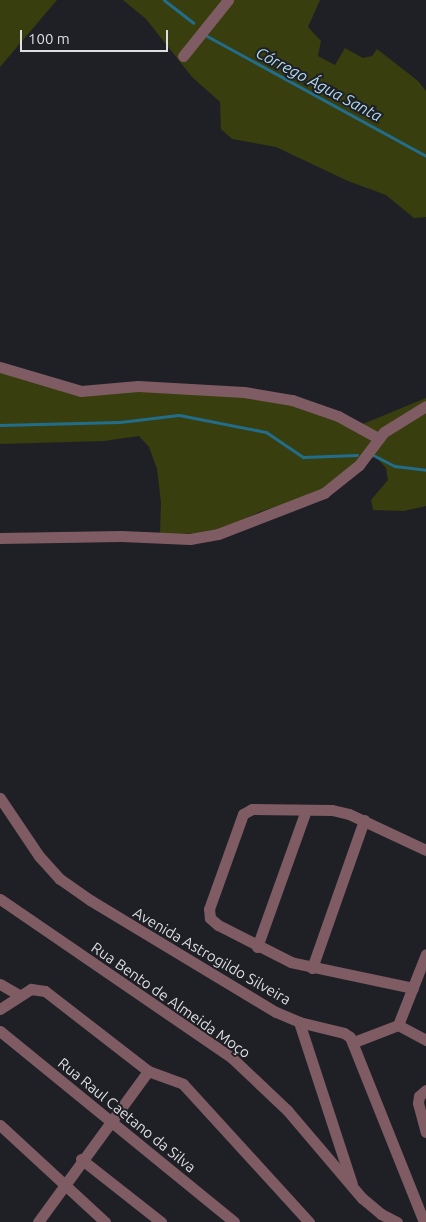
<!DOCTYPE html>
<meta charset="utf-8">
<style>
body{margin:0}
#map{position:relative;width:426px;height:1222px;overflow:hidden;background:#1f2026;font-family:Ubuntu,sans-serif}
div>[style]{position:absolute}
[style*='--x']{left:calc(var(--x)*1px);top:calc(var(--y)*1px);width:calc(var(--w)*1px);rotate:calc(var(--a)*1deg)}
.green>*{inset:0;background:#383e0d}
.stream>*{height:3px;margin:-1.5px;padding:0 1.5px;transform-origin:1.5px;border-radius:1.5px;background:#226d8c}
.minor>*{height:11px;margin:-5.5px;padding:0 5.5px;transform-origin:5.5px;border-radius:5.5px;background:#7f5b63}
span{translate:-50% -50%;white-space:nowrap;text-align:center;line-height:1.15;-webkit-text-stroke:4px #1f2026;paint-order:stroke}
.street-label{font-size:15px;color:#dedee2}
.water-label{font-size:16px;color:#afdbf1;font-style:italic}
.scale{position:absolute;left:20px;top:30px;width:148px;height:22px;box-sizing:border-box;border:2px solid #dedee2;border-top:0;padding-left:6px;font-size:15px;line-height:18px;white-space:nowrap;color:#dedee2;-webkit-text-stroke:4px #1f2026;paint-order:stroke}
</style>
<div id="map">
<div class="green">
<div style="clip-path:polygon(0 0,57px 0,0 67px)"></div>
<div style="clip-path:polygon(123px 0,320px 0,308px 27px,321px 41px,318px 56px,335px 65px,345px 48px,363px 58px,372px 56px,377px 49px,418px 81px,426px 91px,426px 217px,414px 218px,386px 195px,348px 181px,276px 147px,232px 139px,221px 129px,220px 102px,192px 77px,146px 19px)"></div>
<div style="clip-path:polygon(0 363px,88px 391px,145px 389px,249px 394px,318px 408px,358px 426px,426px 398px,426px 506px,404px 511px,373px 510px,371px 500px,388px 480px,386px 468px,370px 451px,334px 488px,259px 512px,216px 533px,160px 534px,161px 503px,157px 469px,149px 447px,139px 436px,104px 441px,0 444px)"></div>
</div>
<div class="stream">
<div style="--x:164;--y:0;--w:37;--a:38"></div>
<div style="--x:205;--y:35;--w:252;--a:28.7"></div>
<div style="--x:0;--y:425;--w:120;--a:-1.4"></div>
<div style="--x:120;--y:422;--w:59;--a:-6.8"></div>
<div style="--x:179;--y:415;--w:89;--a:11.1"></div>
<div style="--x:266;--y:432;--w:45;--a:34"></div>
<div style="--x:303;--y:457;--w:54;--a:-2.1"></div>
<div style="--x:371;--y:454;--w:27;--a:27"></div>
<div style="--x:395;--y:466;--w:31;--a:7"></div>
</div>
<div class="minor">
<div style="--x:183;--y:56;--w:72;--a:-51.2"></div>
<div style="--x:0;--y:367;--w:84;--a:16.5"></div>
<div style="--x:81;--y:391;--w:57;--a:-5"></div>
<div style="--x:138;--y:386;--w:106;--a:3.2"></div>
<div style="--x:244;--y:392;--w:49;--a:9.5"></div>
<div style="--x:292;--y:400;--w:49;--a:19.2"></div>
<div style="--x:338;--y:416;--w:46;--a:28.8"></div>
<div style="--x:0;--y:538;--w:121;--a:-0.9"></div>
<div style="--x:121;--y:536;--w:69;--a:2.5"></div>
<div style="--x:190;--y:539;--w:28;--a:-10"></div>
<div style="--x:218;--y:534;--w:114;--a:-21.1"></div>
<div style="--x:324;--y:493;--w:45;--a:-38.7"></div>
<div style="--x:359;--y:465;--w:41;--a:-52.9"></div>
<div style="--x:384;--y:432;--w:49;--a:-31.8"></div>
<div style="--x:0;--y:798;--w:70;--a:56.1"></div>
<div style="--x:39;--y:856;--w:31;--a:48"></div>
<div style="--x:60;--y:879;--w:37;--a:35"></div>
<div style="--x:90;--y:900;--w:217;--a:31.1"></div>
<div style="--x:276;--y:1012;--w:25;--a:23"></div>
<div style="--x:299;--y:1022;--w:46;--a:13.7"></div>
<div style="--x:344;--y:1033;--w:7;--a:34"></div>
<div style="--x:350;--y:1037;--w:199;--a:68.2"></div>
<div style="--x:0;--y:899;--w:281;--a:34.4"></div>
<div style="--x:232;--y:1058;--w:76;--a:43.4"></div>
<div style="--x:287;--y:1110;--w:116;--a:49.6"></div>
<div style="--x:362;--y:1198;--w:25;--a:40"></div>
<div style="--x:381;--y:1214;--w:18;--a:27"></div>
<div style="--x:257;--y:947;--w:145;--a:-70.3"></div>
<div style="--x:312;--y:968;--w:157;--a:-70.6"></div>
<div style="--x:0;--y:984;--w:22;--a:30"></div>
<div style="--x:413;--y:988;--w:125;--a:-168"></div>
<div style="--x:291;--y:962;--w:82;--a:-153.1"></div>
<div style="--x:218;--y:925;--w:11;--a:-139"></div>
<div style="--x:210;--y:918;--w:9;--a:-96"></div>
<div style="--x:209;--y:909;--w:101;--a:-70.3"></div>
<div style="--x:243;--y:814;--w:10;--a:-29"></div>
<div style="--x:252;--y:809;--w:80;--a:0.7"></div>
<div style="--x:332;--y:810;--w:17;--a:13"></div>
<div style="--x:349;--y:814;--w:85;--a:25.1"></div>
<div style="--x:0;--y:1009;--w:37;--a:-33"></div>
<div style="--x:31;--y:989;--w:14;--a:8"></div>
<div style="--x:45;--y:991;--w:130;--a:37.8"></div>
<div style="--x:148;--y:1071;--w:37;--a:20"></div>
<div style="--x:183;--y:1084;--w:187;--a:47.6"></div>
<div style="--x:299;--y:1022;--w:170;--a:71.9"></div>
<div style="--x:398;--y:1025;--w:76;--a:-68.5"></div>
<div style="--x:0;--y:1031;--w:302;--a:39.2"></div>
<div style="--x:354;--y:1042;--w:47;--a:-21.1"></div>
<div style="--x:398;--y:1025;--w:32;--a:28"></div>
<div style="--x:426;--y:1090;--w:9;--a:139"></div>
<div style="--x:419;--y:1096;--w:7;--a:98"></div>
<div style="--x:418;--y:1103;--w:30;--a:75"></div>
<div style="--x:0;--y:1125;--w:143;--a:42.7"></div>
<div style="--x:81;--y:1159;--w:102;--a:38.2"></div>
<div style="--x:38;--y:1222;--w:187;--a:-53.9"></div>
</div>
<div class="street-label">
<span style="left:212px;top:956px;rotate:30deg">Avenida Astrogildo Silveira</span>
<span style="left:171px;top:1000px;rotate:35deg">Rua Bento de Almeida Moço</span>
<span style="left:127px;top:1115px;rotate:39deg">Rua Raul Caetano da Silva</span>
</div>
<div class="water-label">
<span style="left:319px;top:84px;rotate:28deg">Córrego Água Santa</span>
</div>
<div class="scale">100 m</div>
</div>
